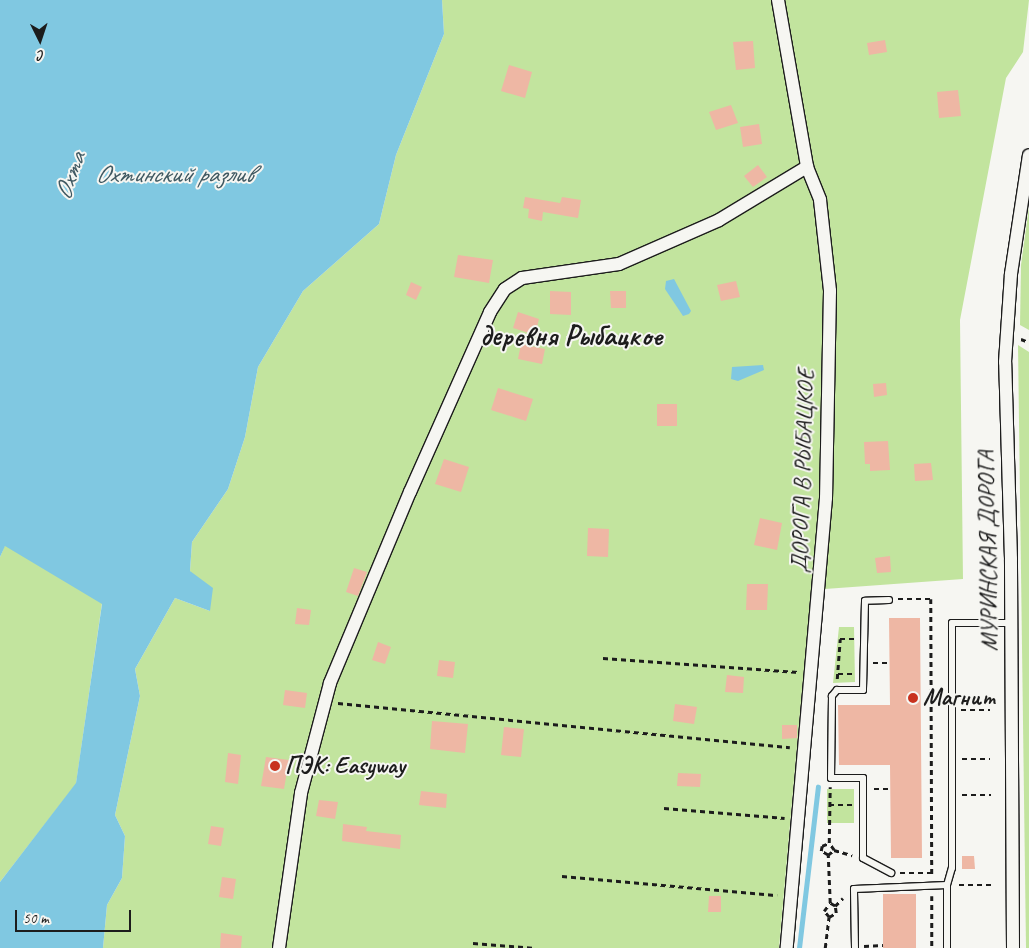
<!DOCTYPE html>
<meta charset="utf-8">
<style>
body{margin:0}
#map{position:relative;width:1029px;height:948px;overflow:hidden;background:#f6f6f2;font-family:Caveat,sans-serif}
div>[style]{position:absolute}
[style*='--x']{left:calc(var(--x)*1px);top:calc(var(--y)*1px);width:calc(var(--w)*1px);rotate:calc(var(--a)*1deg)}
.green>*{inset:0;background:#c2e49e}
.water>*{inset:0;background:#80c8e1}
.stream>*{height:4.5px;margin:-2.25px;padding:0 2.25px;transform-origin:2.25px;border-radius:2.25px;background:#80c8e1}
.building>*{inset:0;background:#eeb7a4}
.path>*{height:2.5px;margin-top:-1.25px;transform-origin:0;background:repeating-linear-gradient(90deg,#1c1c1c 0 5px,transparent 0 9px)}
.roads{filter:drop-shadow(1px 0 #1c1c1c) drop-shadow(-1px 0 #1c1c1c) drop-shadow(0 1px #1c1c1c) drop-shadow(0 -1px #1c1c1c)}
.lane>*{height:6px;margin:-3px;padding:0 3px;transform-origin:3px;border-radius:3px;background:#f6f6f2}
.street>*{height:12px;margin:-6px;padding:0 6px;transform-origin:6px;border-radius:6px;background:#f6f6f2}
.dots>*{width:14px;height:14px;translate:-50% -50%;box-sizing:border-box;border:2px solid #f6f6f2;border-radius:50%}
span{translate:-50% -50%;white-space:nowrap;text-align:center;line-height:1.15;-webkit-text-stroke:4px #f6f6f2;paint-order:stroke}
.street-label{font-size:24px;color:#1c1c1c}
.poi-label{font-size:24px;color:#1c1c1c;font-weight:700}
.left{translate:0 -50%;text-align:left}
.water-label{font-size:25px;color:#3f5861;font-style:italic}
.district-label{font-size:29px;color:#1c1c1c;font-weight:700}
.north{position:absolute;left:15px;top:15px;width:50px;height:50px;-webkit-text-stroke:4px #f6f6f2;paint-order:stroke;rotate:176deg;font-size:14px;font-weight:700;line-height:20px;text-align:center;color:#1c1c1c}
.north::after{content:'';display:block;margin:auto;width:18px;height:22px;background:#1c1c1c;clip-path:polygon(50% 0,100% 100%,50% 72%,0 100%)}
.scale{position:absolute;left:15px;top:910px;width:116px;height:22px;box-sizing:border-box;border:2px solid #1c1c1c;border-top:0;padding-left:6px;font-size:15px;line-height:18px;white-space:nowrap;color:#1c1c1c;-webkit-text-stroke:4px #f6f6f2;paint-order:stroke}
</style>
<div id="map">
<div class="green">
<div style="clip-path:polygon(442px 0,1029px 0,1023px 52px,1006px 78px,960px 320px,963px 579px,811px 590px,779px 948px,103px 948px,107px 905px,122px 878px,125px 836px,115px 815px,140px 696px,135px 669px,175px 598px,210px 611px,190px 571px,192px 542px,228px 489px,245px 437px,258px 367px,303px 291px,379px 224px,396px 155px,444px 34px)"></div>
<div style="clip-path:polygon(1029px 207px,1029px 330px,1020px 325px,1021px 265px)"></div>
<div style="clip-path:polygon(1018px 345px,1029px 352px,1029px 948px,1026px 948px)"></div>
<div style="clip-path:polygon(5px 545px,102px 603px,76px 784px,0 882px,0 557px)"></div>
<div style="clip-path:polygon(839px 627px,854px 627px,855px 682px,833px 683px)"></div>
<div style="clip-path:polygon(827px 789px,854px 789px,854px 823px,827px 823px)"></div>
</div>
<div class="water">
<div style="clip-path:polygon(0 0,442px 0,444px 34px,396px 155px,379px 224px,303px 291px,258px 367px,245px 437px,228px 489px,192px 542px,190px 571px,213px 588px,210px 611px,175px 598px,135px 669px,140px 696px,115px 815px,125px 836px,122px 878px,107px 905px,103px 948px,0 948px,0 882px,76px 783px,102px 604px,5px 546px,0 557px)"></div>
<div style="clip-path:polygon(674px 279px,691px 311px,689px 314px,683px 316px,665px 289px,666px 281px)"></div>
<div style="clip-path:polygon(763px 365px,764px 370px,738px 381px,731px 379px,732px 367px)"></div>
</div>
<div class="stream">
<div style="--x:799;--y:948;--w:162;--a:-83.3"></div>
</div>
<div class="building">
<div style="clip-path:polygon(885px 40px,887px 52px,869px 55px,867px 43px)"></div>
<div style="clip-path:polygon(753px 41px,755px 68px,736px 70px,733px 42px)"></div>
<div style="clip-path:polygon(509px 65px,532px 72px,525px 98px,501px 91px)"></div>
<div style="clip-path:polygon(958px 90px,961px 116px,939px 118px,937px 92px)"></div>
<div style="clip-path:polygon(731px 105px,738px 123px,716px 130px,709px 112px)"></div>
<div style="clip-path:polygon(759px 124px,762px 144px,743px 147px,740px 127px)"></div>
<div style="clip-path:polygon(758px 165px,767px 177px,753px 187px,744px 176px)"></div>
<div style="clip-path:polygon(525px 197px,560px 203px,562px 197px,581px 200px,578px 218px,543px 212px,542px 221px,528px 218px,529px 209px,523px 208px)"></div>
<div style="clip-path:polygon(458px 255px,493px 260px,489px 283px,454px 277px)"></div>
<div style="clip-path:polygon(736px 281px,740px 297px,721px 301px,717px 285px)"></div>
<div style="clip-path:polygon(411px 282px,422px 287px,416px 300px,406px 295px)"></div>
<div style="clip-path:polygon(550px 291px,571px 292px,571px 315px,550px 314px)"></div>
<div style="clip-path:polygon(610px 291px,626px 291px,626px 308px,611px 308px)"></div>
<div style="clip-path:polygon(518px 312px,539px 319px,535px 335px,513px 328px)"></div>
<div style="clip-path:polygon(521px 344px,545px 349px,542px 364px,518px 359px)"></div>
<div style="clip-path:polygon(886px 383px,887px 395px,874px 397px,873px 384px)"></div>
<div style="clip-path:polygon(498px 388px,533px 399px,526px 421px,491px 410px)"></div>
<div style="clip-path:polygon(657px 404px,677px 404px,677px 426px,657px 426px)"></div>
<div style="clip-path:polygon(888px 441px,890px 470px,870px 471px,870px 464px,865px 464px,864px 442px)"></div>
<div style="clip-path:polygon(444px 459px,469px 467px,461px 492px,435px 484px)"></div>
<div style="clip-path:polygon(931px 463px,933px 480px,915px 481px,914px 464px)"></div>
<div style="clip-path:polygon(760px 518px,782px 523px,777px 550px,754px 545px)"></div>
<div style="clip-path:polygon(588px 528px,609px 529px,608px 557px,587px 556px)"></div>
<div style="clip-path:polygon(890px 556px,891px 572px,877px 573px,875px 558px)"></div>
<div style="clip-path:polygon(354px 568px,367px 572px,358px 596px,346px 592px)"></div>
<div style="clip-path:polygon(747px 584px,768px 584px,767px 610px,746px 610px)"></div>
<div style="clip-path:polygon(297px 608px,311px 610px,309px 625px,295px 624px)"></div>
<div style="clip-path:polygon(889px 618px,920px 618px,922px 858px,891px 858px,890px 765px,839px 765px,838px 705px,890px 705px)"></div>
<div style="clip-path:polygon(378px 642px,391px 647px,385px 664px,372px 660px)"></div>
<div style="clip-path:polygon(439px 660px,455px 662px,453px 678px,437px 676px)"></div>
<div style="clip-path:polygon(727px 675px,744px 677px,743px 693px,725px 692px)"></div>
<div style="clip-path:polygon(285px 690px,307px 693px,305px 708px,283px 705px)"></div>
<div style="clip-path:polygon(675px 704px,697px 707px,694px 724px,673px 721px)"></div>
<div style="clip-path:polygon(432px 721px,468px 724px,465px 753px,430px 749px)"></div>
<div style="clip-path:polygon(782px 725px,797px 725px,797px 738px,782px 739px)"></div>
<div style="clip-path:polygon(504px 727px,524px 729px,521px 757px,501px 755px)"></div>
<div style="clip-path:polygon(228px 753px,241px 755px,238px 784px,225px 782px)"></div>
<div style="clip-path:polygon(266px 757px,289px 760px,284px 789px,261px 786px)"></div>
<div style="clip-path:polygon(678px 773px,701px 774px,700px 787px,677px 786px)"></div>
<div style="clip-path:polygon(421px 791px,447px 794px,446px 808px,419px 805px)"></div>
<div style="clip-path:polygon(319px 800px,338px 802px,335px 819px,316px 816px)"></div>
<div style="clip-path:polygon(343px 824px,367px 827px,366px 831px,401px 835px,400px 849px,342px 841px)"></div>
<div style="clip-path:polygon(211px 826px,224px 828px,221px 846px,208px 844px)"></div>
<div style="clip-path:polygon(962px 856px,974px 856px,975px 869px,962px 869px)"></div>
<div style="clip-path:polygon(222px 877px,236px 879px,233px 899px,219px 897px)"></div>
<div style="clip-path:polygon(883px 894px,916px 894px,916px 948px,883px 948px)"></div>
<div style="clip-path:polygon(709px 896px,721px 896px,721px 912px,708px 912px)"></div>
<div style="clip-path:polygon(221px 933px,242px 936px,241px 948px,220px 948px)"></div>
</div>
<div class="path">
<div style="--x:1021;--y:339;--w:9;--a:21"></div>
<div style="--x:898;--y:599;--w:33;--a:0"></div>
<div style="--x:931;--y:599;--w:277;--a:89.8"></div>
<div style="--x:603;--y:658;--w:196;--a:4.1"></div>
<div style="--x:873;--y:663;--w:17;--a:0"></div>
<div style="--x:838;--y:674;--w:14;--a:0"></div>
<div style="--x:837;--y:679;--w:40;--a:-85.7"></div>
<div style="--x:840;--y:639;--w:15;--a:0"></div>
<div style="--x:338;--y:703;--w:454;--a:5.6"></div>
<div style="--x:961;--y:710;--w:29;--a:0"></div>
<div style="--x:962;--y:759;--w:28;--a:0"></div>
<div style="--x:874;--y:789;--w:16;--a:0"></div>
<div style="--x:962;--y:795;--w:29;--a:0"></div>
<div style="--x:829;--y:805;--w:23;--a:0"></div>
<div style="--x:664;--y:808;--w:121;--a:4.7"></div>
<div style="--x:834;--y:850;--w:19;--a:16"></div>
<div style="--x:828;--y:855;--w:8;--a:-40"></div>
<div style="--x:834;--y:850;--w:9;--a:-126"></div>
<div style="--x:900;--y:873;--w:32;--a:0"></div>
<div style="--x:562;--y:876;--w:216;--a:5.1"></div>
<div style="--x:959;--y:885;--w:33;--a:0"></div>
<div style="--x:932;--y:896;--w:52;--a:90"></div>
<div style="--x:835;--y:906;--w:11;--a:-45"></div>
<div style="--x:829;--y:917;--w:8;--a:-30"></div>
<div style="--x:836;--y:913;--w:7;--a:-98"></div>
<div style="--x:835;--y:906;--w:6;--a:-149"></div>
<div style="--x:473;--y:943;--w:63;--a:4.5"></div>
<div style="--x:864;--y:946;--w:19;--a:-3"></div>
<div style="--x:825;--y:948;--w:31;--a:-83"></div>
<div style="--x:829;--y:917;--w:8;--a:-130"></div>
<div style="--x:824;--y:911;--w:10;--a:-53"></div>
<div style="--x:830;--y:903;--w:48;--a:-92.4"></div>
<div style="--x:828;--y:855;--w:8;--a:-150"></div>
<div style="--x:821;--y:851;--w:5;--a:-79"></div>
<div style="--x:822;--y:846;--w:8;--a:-23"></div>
<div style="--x:829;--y:843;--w:56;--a:-89"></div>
</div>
<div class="roads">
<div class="lane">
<div style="--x:889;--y:600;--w:24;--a:178"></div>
<div style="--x:865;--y:601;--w:89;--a:91.3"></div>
<div style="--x:863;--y:690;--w:26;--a:180"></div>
<div style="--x:837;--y:690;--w:8;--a:130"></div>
<div style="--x:832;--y:696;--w:82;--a:90.7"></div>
<div style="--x:831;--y:778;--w:32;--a:0"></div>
<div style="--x:863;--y:778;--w:80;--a:90"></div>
<div style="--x:863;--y:858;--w:32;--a:28"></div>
<div style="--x:855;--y:948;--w:59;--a:-91"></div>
<div style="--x:854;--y:889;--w:93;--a:-2.5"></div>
<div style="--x:947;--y:948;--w:63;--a:-90"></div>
<div style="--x:947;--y:885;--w:18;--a:-74"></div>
<div style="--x:952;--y:868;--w:245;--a:-90"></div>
<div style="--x:952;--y:623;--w:59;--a:0"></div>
</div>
<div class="street">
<div style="--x:778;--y:0;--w:169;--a:80.1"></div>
<div style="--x:807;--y:167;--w:35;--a:68"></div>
<div style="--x:820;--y:200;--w:92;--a:83.7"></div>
<div style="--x:830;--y:291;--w:207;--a:91.1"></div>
<div style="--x:826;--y:498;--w:452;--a:95"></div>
<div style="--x:279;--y:948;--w:157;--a:-81.9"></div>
<div style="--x:301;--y:793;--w:114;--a:-75.2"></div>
<div style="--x:330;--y:683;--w:207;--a:-67.3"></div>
<div style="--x:410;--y:492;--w:197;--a:-66"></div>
<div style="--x:490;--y:312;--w:27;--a:-57"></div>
<div style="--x:505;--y:289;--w:20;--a:-33"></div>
<div style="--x:522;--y:278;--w:98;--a:-8.2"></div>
<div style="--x:619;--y:264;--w:109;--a:-23.7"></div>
<div style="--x:719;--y:220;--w:103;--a:-31.1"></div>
<div style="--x:1013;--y:948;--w:389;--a:-90.3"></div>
<div style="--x:1011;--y:559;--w:197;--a:-91.7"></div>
<div style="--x:1005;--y:362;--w:88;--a:-86.1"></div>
<div style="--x:1011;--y:274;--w:120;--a:-81.4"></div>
</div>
</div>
<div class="dots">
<div style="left:913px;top:698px;background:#c8321e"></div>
<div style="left:275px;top:766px;background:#c8321e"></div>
</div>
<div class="street-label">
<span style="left:803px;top:471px;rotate:-88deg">ДОРОГА В РЫБАЦКОЕ</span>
<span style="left:988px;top:551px;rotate:-91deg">МУРИНСКАЯ ДОРОГА</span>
</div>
<div class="poi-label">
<span class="left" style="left:923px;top:698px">Магнит</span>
<span class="left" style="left:285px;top:766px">ПЭК: Easyway</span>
</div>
<div class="water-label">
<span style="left:174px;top:174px">Охтинский разлив</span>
<span style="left:70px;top:176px;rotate:-70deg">Охта</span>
</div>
<div class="district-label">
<span style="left:571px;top:336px">деревня Рыбацкое</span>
</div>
<div class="north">С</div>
<div class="scale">50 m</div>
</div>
